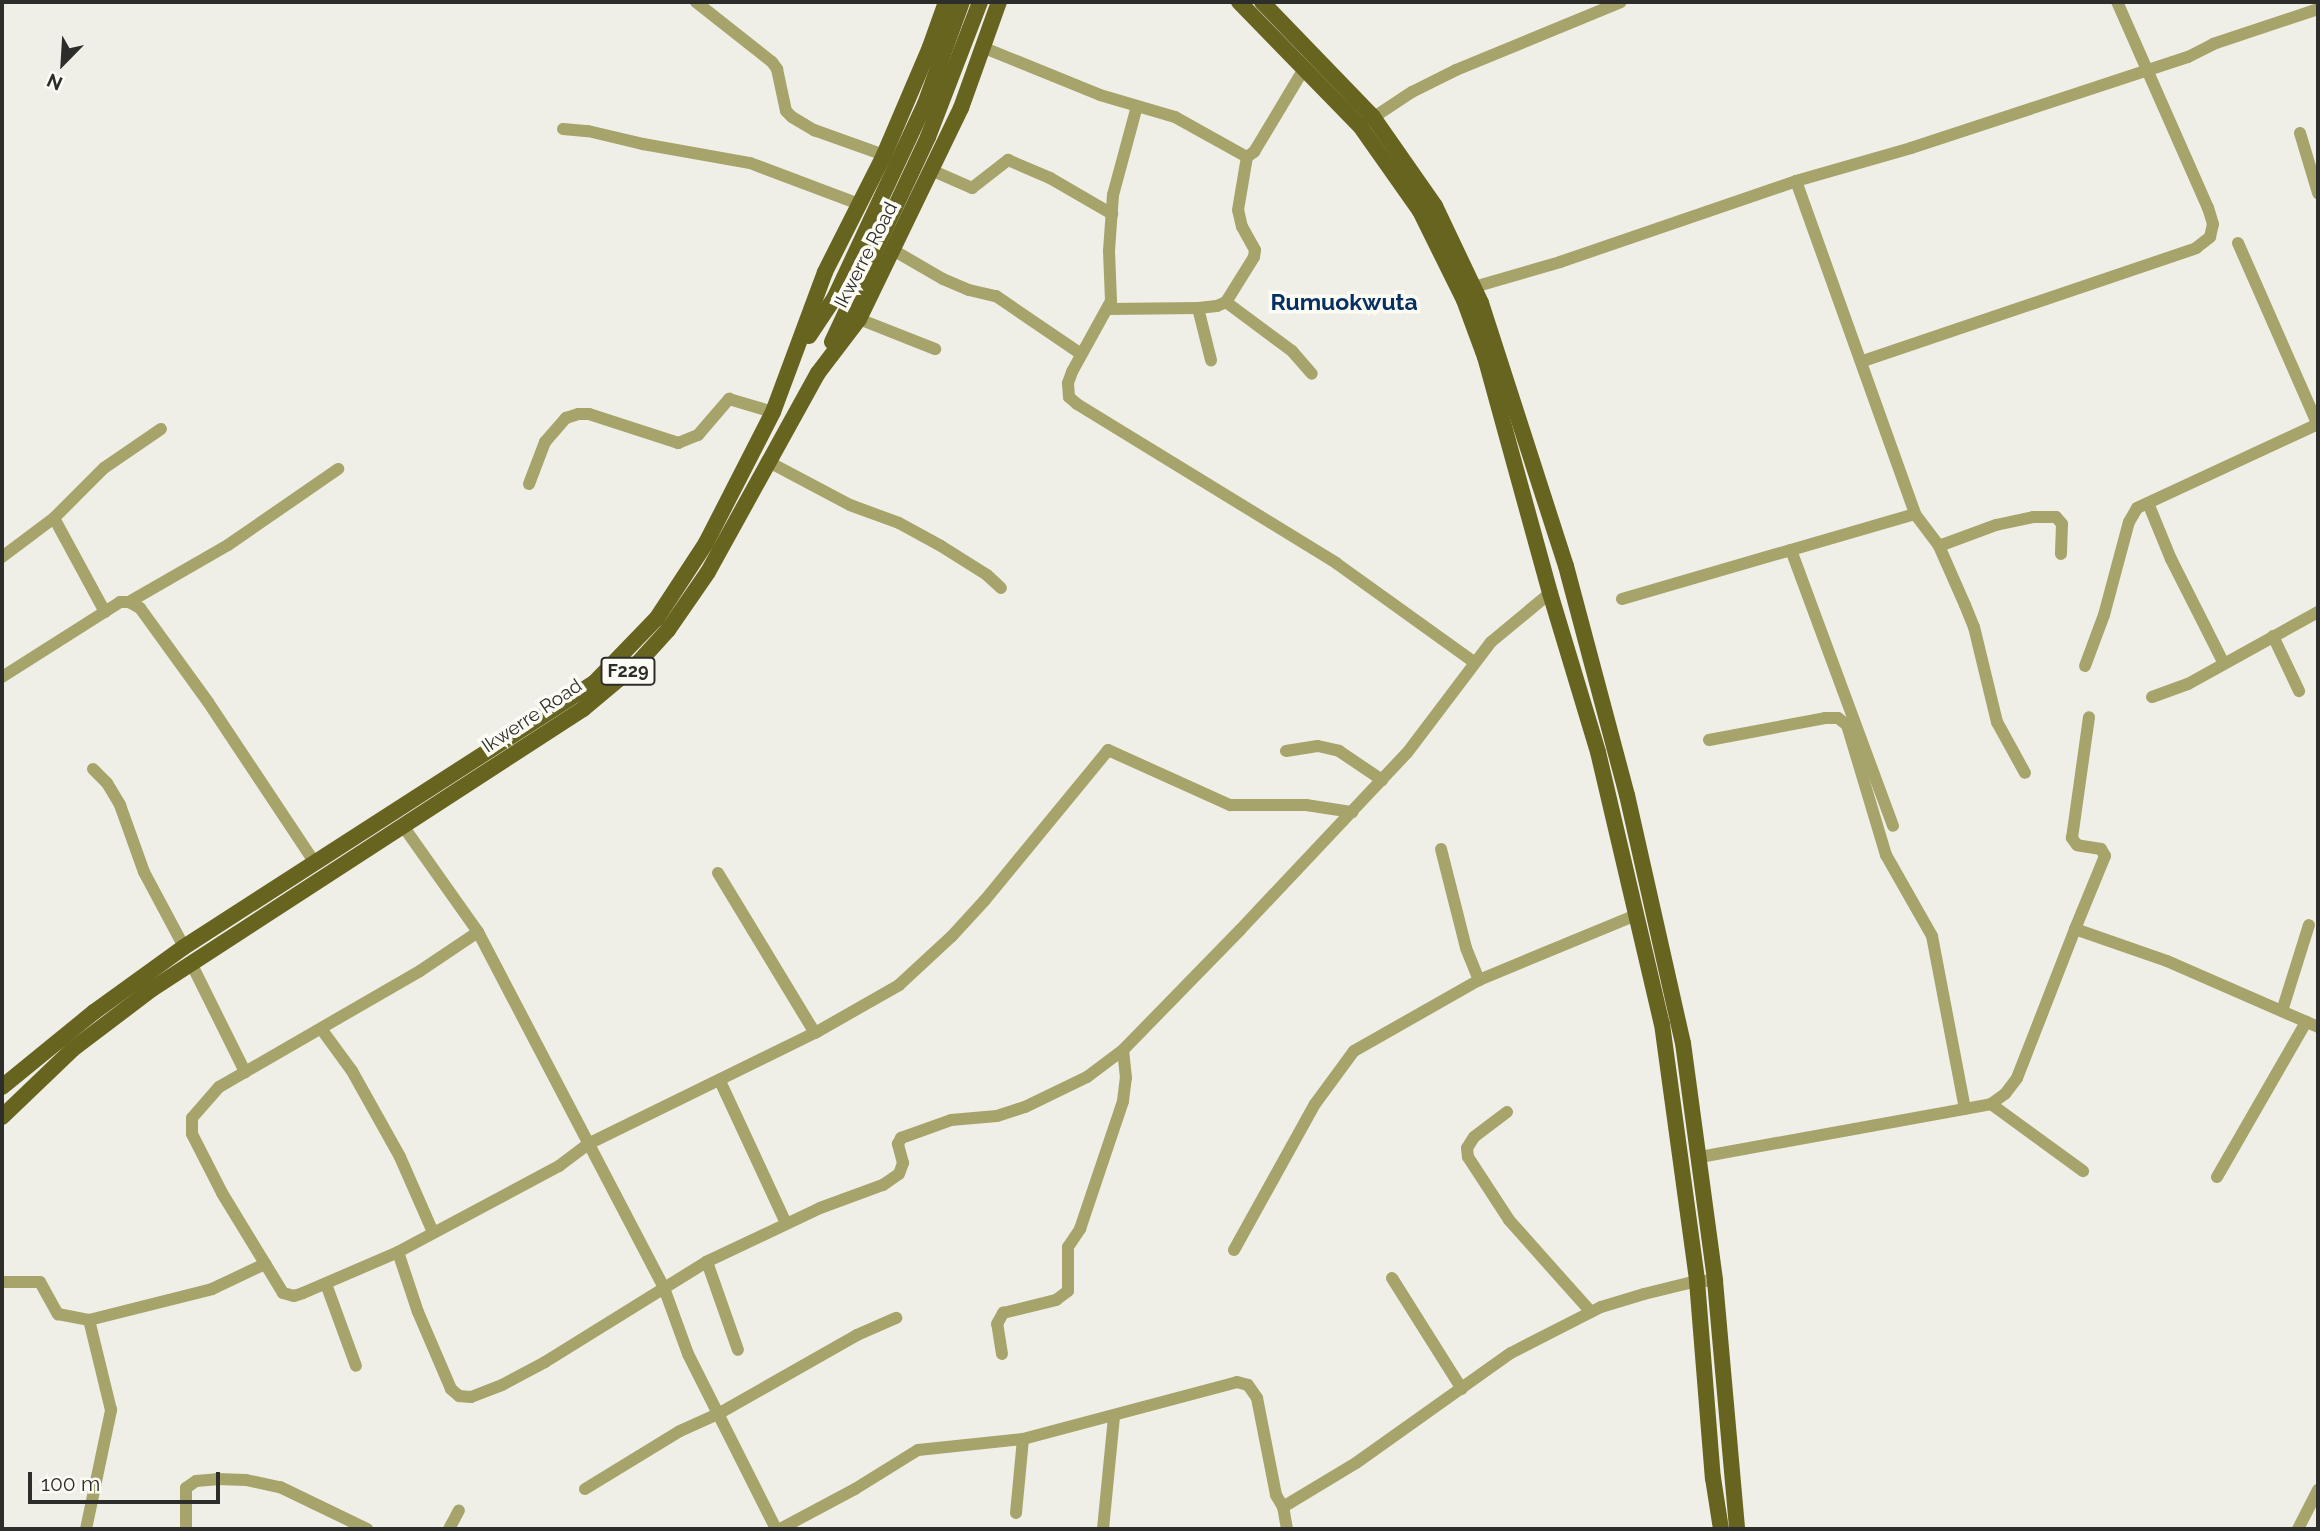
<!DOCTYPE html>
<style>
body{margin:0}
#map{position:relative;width:2320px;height:1531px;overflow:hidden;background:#efefe8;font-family:Raleway,sans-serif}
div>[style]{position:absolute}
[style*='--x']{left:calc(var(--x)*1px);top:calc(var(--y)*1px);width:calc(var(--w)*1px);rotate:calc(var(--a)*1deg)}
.minor>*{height:12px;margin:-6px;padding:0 6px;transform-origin:6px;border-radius:6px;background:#a6a46a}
.major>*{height:16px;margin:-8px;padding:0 8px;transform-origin:8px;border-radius:8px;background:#676420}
span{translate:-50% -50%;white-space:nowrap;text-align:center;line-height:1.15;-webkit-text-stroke:7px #fcfcf5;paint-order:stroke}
.shield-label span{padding:2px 5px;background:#fcfcf5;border:2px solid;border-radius:5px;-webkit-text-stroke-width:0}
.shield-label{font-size:18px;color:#2d2d2b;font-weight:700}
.street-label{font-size:19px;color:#2d2d2b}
.quarter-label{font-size:23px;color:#073062;font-weight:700}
.frame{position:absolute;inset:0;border:4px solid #2d2d2b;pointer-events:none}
.north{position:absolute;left:28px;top:28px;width:70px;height:70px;-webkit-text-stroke:5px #fcfcf5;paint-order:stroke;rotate:204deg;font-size:19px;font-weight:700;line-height:28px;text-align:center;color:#2d2d2b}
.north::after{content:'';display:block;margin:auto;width:24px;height:32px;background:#2d2d2b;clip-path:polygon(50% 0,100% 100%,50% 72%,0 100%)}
.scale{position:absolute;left:28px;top:1472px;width:192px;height:32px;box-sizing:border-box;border:4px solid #2d2d2b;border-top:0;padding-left:9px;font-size:21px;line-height:24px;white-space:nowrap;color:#2d2d2b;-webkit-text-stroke:5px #fcfcf5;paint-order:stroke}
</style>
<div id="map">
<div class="minor">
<div style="--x:696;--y:2;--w:97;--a:38.3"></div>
<div style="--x:772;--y:62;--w:9;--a:54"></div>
<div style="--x:777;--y:69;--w:43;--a:77.9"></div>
<div style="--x:786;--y:111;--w:8;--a:45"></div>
<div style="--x:792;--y:117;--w:26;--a:31"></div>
<div style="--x:814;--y:130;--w:74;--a:19.7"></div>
<div style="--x:982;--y:47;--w:127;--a:22.1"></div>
<div style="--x:1100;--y:95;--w:78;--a:16.3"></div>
<div style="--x:1175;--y:117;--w:82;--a:29.1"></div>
<div style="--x:1137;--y:106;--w:92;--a:105.1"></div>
<div style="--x:1113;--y:195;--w:56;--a:94.1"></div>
<div style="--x:1109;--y:251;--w:50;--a:87.7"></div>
<div style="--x:1111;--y:301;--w:81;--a:118.8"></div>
<div style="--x:1072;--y:372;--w:12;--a:110"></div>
<div style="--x:1068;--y:383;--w:14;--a:86"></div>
<div style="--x:1069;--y:397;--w:11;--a:41"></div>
<div style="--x:1077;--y:404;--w:304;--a:31.5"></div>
<div style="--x:1336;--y:563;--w:170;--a:35.7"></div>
<div style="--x:1368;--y:121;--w:53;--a:-33.4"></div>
<div style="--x:1412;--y:92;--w:49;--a:-26.6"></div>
<div style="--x:1456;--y:70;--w:178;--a:-22.4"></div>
<div style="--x:563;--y:129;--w:25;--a:5"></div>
<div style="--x:588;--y:131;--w:57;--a:13.3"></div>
<div style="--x:643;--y:144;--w:109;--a:10.1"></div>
<div style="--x:750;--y:163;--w:116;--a:20.6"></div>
<div style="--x:2300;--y:133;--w:63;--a:73.3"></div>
<div style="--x:931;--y:170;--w:45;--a:23.7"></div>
<div style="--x:972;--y:188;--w:46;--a:-37.9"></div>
<div style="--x:1008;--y:160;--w:46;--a:23.2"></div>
<div style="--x:1050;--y:178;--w:72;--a:30.1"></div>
<div style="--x:1796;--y:181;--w:354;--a:70.3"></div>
<div style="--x:1915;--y:514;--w:40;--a:53"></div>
<div style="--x:1939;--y:546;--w:64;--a:66.2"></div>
<div style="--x:1965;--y:605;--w:24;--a:68"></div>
<div style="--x:1974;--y:627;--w:98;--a:76.4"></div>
<div style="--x:1997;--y:722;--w:58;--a:61.2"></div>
<div style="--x:2238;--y:243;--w:199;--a:66.3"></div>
<div style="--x:893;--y:250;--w:58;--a:30.1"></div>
<div style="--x:943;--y:279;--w:28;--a:23"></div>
<div style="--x:969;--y:290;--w:28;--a:13"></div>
<div style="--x:996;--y:296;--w:103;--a:34.3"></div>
<div style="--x:1474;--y:287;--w:90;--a:-16.2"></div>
<div style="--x:1560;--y:262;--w:250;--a:-18.9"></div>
<div style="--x:1796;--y:181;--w:120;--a:-16"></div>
<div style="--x:1911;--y:148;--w:292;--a:-18.2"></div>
<div style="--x:2188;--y:57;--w:28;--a:-27"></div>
<div style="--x:2213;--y:44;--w:111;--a:-18.4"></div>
<div style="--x:1226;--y:302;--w:82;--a:36.6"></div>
<div style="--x:1292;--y:351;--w:30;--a:49"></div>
<div style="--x:1198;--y:308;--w:54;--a:76"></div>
<div style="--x:1108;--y:309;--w:90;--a:-0.6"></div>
<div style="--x:1198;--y:308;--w:19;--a:-6"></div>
<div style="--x:1217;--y:306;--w:10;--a:-24"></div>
<div style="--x:1226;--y:302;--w:53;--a:-58.1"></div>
<div style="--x:1254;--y:257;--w:7;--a:-82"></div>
<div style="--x:1255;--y:250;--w:26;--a:-119"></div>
<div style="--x:1242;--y:227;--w:17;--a:-103"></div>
<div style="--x:1238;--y:210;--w:54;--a:-80.4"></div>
<div style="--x:1247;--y:157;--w:9;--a:-36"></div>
<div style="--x:1254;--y:152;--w:99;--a:-59"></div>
<div style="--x:859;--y:319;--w:82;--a:21.5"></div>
<div style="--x:1863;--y:361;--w:352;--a:-18.7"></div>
<div style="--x:2196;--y:248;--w:18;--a:-38"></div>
<div style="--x:2210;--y:237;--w:13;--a:-77"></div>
<div style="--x:2213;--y:224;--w:17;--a:-107"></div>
<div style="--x:2208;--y:208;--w:225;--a:-113.8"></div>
<div style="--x:767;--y:461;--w:94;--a:27.9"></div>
<div style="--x:850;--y:505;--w:52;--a:20.2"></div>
<div style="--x:899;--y:523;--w:48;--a:28.7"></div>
<div style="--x:941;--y:546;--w:54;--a:32.2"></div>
<div style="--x:987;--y:575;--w:19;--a:43"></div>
<div style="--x:529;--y:484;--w:45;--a:-69.1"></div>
<div style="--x:545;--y:442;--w:32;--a:-49"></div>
<div style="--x:566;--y:418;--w:13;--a:-18"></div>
<div style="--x:578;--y:414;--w:11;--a:0"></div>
<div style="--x:589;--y:414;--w:94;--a:18"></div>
<div style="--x:678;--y:443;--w:22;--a:-22"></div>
<div style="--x:698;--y:435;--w:48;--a:-49.3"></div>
<div style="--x:729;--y:399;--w:46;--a:16.5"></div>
<div style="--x:2148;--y:503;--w:61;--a:67.7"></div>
<div style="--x:2171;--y:559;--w:115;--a:63.2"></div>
<div style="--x:54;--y:518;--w:107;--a:61.5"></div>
<div style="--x:1939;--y:546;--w:61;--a:-20.2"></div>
<div style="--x:1996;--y:525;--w:38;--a:-12"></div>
<div style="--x:2033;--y:517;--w:23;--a:0"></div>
<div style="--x:2056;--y:517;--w:9;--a:49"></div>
<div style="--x:2062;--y:524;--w:30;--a:92"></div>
<div style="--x:1791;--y:550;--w:294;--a:69.7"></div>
<div style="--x:2;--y:557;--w:65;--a:-36.9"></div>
<div style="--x:54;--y:518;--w:71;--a:-45"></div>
<div style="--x:104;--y:468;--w:69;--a:-34.4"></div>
<div style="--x:1622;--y:599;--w:305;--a:-16.2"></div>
<div style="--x:129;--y:602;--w:13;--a:29"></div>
<div style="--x:140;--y:608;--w:116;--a:54.1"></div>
<div style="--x:208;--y:702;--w:193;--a:56.4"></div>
<div style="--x:2273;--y:636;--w:61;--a:64.7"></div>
<div style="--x:2085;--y:666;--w:54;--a:-69.6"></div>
<div style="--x:2104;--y:615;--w:96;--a:-75"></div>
<div style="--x:2129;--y:522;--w:16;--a:-60"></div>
<div style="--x:2137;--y:508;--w:200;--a:-24.9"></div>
<div style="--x:2;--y:677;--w:140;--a:-32.4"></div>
<div style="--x:120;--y:602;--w:9;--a:0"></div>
<div style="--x:129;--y:602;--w:114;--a:-29.9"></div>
<div style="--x:228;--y:545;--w:134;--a:-34.6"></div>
<div style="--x:2152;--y:697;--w:38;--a:-20"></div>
<div style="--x:2188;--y:684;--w:149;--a:-29"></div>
<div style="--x:1709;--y:740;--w:118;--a:-10.7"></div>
<div style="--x:1825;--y:718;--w:13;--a:0"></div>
<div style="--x:1838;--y:718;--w:11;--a:38"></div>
<div style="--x:1847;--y:725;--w:136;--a:73.3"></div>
<div style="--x:1886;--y:855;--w:93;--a:60.4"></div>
<div style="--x:1932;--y:936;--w:176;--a:79.2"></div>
<div style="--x:1286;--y:751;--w:32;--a:-9"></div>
<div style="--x:1318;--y:746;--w:22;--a:13"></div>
<div style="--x:1339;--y:751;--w:52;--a:34"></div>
<div style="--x:93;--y:769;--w:20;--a:45"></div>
<div style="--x:107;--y:783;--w:26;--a:59"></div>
<div style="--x:120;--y:805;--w:71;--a:70.3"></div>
<div style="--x:144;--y:872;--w:85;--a:61.9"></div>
<div style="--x:403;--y:826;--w:130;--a:54.7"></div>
<div style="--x:478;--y:932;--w:402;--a:62.4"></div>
<div style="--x:664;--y:1288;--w:70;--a:70"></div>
<div style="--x:688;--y:1354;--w:196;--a:63.3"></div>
<div style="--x:1441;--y:849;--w:102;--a:75.8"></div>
<div style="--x:1466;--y:948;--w:35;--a:68"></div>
<div style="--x:718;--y:873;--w:187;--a:58.8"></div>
<div style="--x:2075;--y:929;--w:79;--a:-67.7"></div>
<div style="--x:2105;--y:856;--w:8;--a:-120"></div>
<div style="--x:2101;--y:849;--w:24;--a:-171"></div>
<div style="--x:2077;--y:845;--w:9;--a:-126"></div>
<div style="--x:2072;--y:838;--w:122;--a:-82"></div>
<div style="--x:478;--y:932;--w:70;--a:146.1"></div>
<div style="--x:420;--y:971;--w:232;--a:150"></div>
<div style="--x:219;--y:1087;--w:41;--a:131.1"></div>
<div style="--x:192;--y:1118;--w:16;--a:90"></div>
<div style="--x:192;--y:1134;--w:66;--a:63"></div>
<div style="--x:222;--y:1193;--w:117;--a:58.6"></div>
<div style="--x:283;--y:1293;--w:11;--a:15"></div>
<div style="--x:294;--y:1296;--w:9;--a:-18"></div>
<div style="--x:303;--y:1293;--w:103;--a:-23.3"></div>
<div style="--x:398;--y:1252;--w:183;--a:-28.1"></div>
<div style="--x:559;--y:1166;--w:36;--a:-37"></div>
<div style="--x:588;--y:1144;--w:253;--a:-26.1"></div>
<div style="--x:815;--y:1033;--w:97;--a:-29.7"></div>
<div style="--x:899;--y:985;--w:72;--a:-42.8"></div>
<div style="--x:952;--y:936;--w:49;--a:-47.5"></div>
<div style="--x:985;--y:900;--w:194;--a:-50.6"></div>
<div style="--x:1108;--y:750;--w:134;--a:24.3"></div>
<div style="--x:1230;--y:805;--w:76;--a:0"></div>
<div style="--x:1306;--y:805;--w:47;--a:8.7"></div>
<div style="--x:191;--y:963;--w:122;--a:63.6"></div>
<div style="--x:2282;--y:1011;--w:90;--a:-72.6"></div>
<div style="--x:322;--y:1030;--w:51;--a:53.8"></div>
<div style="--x:352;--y:1071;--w:98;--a:60.8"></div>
<div style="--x:400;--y:1157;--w:82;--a:66.3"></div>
<div style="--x:720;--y:1081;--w:157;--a:65.1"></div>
<div style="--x:1991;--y:1104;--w:114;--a:36.1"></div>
<div style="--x:1507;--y:1112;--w:41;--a:142.9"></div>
<div style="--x:1474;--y:1137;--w:13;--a:122"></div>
<div style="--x:1467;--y:1148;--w:9;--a:84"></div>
<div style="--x:1468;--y:1157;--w:75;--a:56.9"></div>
<div style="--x:1509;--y:1220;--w:123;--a:48.3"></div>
<div style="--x:1700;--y:1157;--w:296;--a:-10.3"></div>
<div style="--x:1991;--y:1104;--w:17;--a:-36"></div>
<div style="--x:2005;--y:1094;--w:20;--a:-53"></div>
<div style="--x:2017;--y:1078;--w:160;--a:-68.7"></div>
<div style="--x:2075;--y:929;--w:97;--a:19.2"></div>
<div style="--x:2167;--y:961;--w:165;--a:23.6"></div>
<div style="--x:2217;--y:1177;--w:179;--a:-60.1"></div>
<div style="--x:1234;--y:1250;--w:167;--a:-61"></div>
<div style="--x:1315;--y:1104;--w:66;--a:-53.7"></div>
<div style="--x:1354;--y:1051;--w:144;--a:-29.6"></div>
<div style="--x:1479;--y:980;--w:170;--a:-22.5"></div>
<div style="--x:398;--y:1252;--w:63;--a:71.6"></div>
<div style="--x:418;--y:1312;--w:84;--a:66.8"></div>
<div style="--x:451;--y:1389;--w:11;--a:41"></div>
<div style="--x:459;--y:1396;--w:12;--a:5"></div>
<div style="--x:471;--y:1397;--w:33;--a:-21"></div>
<div style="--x:502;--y:1385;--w:49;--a:-28.1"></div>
<div style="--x:545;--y:1362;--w:190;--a:-31.8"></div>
<div style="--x:706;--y:1262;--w:126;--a:-25.3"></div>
<div style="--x:820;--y:1208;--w:67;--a:-20.1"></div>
<div style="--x:883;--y:1185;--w:19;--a:-35"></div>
<div style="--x:899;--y:1174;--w:12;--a:-70"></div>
<div style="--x:903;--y:1163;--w:20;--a:-105"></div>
<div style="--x:898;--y:1144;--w:7;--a:-63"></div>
<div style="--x:901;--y:1138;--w:53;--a:-19.8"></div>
<div style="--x:951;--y:1120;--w:46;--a:-5"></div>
<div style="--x:997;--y:1116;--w:29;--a:-18"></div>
<div style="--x:1025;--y:1107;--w:69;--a:-25.8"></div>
<div style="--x:1087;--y:1077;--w:45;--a:-36.9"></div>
<div style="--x:1123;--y:1050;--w:168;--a:-45.7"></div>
<div style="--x:1240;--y:930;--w:243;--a:-46.7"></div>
<div style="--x:1407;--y:753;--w:139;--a:-52.9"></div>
<div style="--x:1491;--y:642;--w:77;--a:-39.7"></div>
<div style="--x:707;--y:1262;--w:93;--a:70.6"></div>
<div style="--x:1392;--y:1278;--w:131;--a:57.8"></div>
<div style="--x:2;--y:1282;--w:38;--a:0"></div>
<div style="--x:40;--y:1282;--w:37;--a:61"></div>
<div style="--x:58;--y:1314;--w:32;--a:11"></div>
<div style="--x:89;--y:1320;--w:127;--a:-14.1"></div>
<div style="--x:212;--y:1289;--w:59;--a:-25.3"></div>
<div style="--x:326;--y:1284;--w:87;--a:69.9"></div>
<div style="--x:1002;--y:1354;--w:30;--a:-99"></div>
<div style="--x:997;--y:1324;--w:13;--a:-61"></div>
<div style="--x:1003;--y:1313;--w:55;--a:-13.8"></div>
<div style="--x:1056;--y:1300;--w:15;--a:-37"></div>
<div style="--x:1068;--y:1291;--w:44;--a:-90"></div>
<div style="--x:1068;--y:1247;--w:22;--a:-56"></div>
<div style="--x:1080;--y:1229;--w:135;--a:-71.4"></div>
<div style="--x:1123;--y:1101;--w:23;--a:-83"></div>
<div style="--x:1126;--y:1078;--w:28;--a:-96"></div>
<div style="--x:585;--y:1489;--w:111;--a:-31.4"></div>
<div style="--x:680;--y:1431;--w:42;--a:-24.1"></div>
<div style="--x:718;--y:1414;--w:160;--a:-29.6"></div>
<div style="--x:857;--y:1335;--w:43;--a:-23.6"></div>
<div style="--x:1016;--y:1513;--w:74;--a:-84.6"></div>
<div style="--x:86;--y:1529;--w:122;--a:-78.1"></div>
<div style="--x:111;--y:1410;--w:93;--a:-103.7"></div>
<div style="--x:186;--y:1529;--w:41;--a:-90"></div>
<div style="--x:186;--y:1488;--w:12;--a:-35"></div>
<div style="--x:196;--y:1481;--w:21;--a:-5"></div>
<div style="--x:217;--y:1479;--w:29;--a:2"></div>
<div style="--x:246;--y:1480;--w:35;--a:12"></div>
<div style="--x:280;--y:1487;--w:97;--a:25.8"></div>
<div style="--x:449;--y:1529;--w:21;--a:-62"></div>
<div style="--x:780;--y:1529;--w:85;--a:-28.1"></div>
<div style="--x:855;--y:1489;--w:74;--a:-31.8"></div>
<div style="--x:918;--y:1450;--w:106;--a:-6"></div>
<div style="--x:1023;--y:1439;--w:221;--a:-14.9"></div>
<div style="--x:1237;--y:1382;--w:11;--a:15"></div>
<div style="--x:1248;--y:1385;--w:16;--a:55"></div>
<div style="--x:1257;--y:1398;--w:99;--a:78.9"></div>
<div style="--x:1276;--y:1495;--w:14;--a:60"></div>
<div style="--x:1103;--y:1529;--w:113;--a:-84.4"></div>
<div style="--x:1287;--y:1529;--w:22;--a:-100"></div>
<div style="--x:1283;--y:1507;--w:85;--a:-31.1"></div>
<div style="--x:1356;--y:1463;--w:190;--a:-35.4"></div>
<div style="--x:1511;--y:1353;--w:101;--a:-27.1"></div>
<div style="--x:1601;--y:1307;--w:45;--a:-16.8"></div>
<div style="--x:1644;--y:1294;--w:55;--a:-13.8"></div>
<div style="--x:1697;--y:1281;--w:18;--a:0"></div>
<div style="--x:2298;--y:1529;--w:44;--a:-62.9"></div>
</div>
<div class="major">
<div style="--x:1239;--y:2;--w:173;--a:45.7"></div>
<div style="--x:1360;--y:126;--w:104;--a:54.8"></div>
<div style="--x:1420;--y:211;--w:99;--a:63.7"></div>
<div style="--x:1464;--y:300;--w:61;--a:69.8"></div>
<div style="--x:1485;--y:357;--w:245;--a:74.6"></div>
<div style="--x:1550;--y:593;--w:166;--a:73.2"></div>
<div style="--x:1598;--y:752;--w:279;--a:76.8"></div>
<div style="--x:1662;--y:1024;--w:259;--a:82.2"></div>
<div style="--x:1697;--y:1281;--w:198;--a:85.4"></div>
<div style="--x:1713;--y:1478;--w:52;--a:81.1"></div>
<div style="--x:1262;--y:2;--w:160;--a:46"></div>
<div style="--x:1373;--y:117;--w:108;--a:55.1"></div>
<div style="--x:1435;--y:206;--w:107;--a:64.6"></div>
<div style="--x:1481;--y:303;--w:276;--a:72.1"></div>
<div style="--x:1566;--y:566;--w:237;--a:75.1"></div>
<div style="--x:1627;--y:795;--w:254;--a:77.3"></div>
<div style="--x:1683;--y:1043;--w:240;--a:82.3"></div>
<div style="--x:1715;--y:1281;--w:249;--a:84.9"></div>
<div style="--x:809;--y:336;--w:47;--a:-56.3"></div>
<div style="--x:835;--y:297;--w:213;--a:-65"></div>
<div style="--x:925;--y:104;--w:109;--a:-70.1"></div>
<div style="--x:832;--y:342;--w:226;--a:-64.9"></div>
<div style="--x:928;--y:137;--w:145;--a:-68.9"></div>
<div style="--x:2;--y:1087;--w:119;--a:-39.2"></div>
<div style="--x:94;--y:1012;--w:111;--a:-35.8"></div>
<div style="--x:184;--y:947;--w:488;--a:-32.8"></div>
<div style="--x:594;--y:683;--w:91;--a:-45.9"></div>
<div style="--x:657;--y:618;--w:90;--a:-56.8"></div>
<div style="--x:706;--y:543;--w:147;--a:-62.9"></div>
<div style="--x:773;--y:412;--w:149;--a:-69.6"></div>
<div style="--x:825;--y:272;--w:131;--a:-63.2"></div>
<div style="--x:884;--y:155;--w:117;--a:-66.9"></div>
<div style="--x:930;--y:47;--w:48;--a:-70.4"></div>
<div style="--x:2;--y:1117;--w:98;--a:-43.8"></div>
<div style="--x:73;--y:1049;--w:99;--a:-37.2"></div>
<div style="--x:152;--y:989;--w:514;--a:-33.01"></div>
<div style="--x:583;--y:709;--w:72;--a:-39.9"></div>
<div style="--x:638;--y:663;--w:45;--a:-47.7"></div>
<div style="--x:668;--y:630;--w:70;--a:-55.4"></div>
<div style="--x:708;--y:572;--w:227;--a:-61.1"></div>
<div style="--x:818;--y:373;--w:68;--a:-52.8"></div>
<div style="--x:859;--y:319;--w:234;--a:-64.2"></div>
<div style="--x:961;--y:108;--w:113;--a:-70.3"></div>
</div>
<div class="shield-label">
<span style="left:628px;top:671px">F229</span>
</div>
<div class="street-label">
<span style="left:866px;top:255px;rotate:-63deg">Ikwerre Road</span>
<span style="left:532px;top:716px;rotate:-34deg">Ikwerre Road</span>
</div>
<div class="quarter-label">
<span style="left:1344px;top:302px">Rumuokwuta</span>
</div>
<div class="frame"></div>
<div class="north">N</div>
<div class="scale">100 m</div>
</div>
